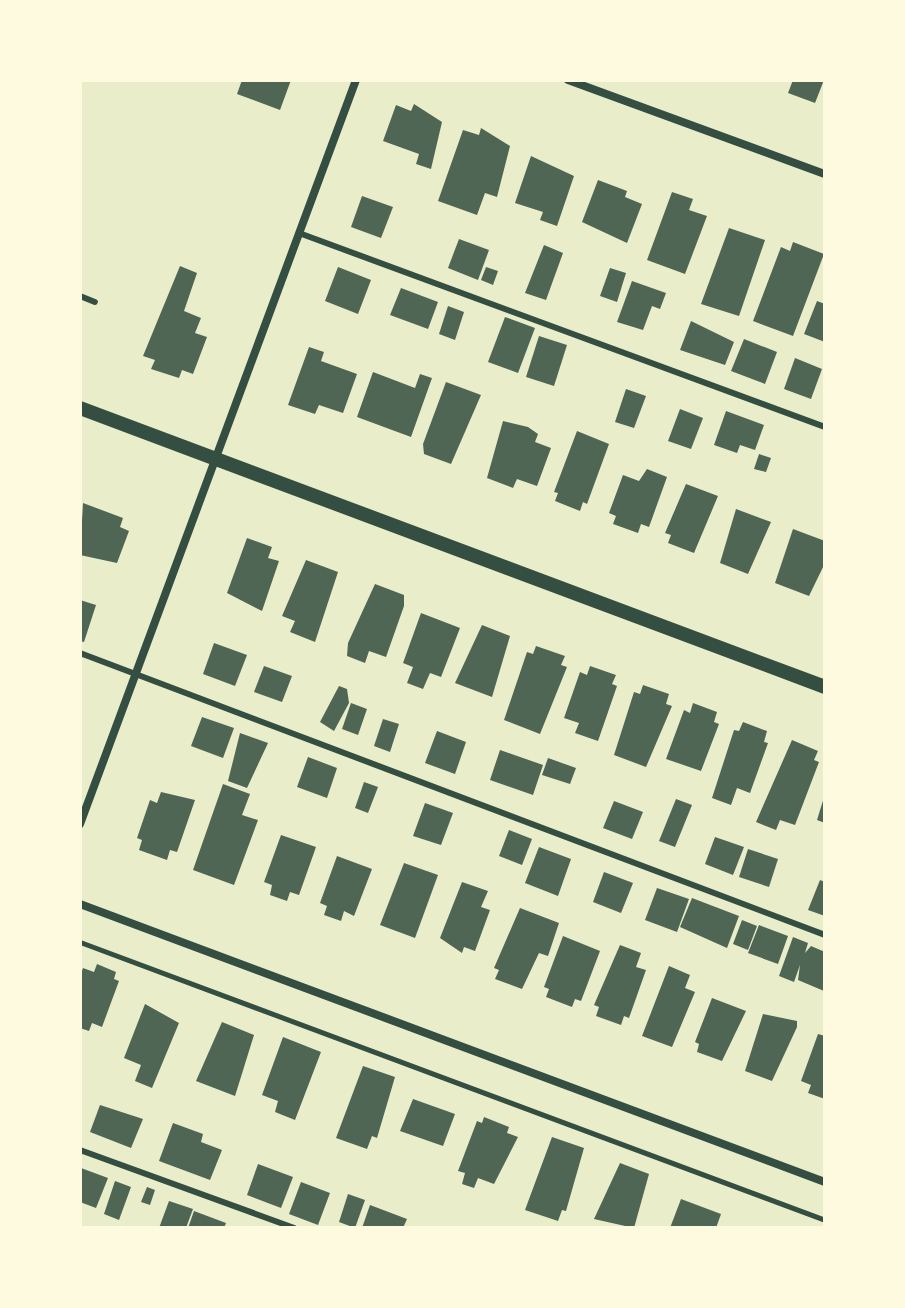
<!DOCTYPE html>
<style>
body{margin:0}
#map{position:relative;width:905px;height:1308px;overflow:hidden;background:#e9edc9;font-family:Rubik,sans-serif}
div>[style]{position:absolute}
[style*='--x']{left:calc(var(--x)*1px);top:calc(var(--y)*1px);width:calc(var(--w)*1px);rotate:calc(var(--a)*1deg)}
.building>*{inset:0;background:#4f6655}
.path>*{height:5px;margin:-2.5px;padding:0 2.5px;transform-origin:2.5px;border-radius:2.5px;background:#344e41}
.service>*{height:6px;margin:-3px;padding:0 3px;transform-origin:3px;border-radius:3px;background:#344e41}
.minor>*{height:8px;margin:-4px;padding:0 4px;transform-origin:4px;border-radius:4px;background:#344e41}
.tertiary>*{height:14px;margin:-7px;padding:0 7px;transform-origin:7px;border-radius:7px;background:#344e41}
span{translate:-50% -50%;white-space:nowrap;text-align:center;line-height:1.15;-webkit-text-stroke:6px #fefae0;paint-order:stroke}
.frame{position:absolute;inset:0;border:82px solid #fefae0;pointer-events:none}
</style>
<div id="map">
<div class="building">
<div style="clip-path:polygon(242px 80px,291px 80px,280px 110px,237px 94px)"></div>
<div style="clip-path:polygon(793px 80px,824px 80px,815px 103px,788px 93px)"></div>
<div style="clip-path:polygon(414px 104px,442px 122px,431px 169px,416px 164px,419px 154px,383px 141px,396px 105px,411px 111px)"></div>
<div style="clip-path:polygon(481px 128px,510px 146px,497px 197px,485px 193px,477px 215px,438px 201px,463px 130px,479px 135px)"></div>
<div style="clip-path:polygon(531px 156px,574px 176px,557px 226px,540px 220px,543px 212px,515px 203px)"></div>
<div style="clip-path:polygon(598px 180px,627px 191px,625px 197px,642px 204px,627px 243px,582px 222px)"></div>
<div style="clip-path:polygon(672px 192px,693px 199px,689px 210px,707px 216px,685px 274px,647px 260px)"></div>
<div style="clip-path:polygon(362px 196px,393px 207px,381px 238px,351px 227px)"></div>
<div style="clip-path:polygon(729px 228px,765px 240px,739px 316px,701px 304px)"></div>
<div style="clip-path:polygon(459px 239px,489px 250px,478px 280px,448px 268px)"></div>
<div style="clip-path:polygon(793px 242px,824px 254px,793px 336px,753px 321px,781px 247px,790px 251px)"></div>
<div style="clip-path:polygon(544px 245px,563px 253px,546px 300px,525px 293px)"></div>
<div style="clip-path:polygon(180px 266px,197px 273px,184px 311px,201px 318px,195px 333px,207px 337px,193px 374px,182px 370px,179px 378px,151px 369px,155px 360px,143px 356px)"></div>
<div style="clip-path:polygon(338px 267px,371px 280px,358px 314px,325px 301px)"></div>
<div style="clip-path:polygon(486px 267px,498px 271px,493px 285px,481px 280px)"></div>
<div style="clip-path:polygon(610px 268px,626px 273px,617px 302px,600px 296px)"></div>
<div style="clip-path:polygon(632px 281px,666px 293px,660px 309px,652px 306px,643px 330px,617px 322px)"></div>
<div style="clip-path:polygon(401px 288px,438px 302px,428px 329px,390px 315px)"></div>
<div style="clip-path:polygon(817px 301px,825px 304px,825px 342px,804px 334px)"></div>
<div style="clip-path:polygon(448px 306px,464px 312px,455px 340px,439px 334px)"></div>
<div style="clip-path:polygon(505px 317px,535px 328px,518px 373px,488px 362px)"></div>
<div style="clip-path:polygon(691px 321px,734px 342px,725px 365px,680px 350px)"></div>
<div style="clip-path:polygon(539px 336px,567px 345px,554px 386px,526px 377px)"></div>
<div style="clip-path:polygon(744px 339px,777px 352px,765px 384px,731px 371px)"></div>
<div style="clip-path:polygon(309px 347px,324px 352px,321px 361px,357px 374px,343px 413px,319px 405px,315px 414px,288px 405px)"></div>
<div style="clip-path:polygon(795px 358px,822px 369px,811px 399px,784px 389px)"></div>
<div style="clip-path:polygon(373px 372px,415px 388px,420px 374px,432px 378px,411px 437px,357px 417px)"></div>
<div style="clip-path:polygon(446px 382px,481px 395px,451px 464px,424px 454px,423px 444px)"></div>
<div style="clip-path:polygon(626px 389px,646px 396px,634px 428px,615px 422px)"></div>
<div style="clip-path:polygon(680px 409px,703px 418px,691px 449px,668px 441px)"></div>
<div style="clip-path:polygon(726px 411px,764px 425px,755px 450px,740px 445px,737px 453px,714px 445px)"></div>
<div style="clip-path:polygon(503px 421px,528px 427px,538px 434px,535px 442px,551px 448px,537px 486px,517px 479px,513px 488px,487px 478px)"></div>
<div style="clip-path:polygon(577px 431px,609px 444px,587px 504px,583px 502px,580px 511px,555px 501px,558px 493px,554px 492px)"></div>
<div style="clip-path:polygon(759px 454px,771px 458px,766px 472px,754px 469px)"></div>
<div style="clip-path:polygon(647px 469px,667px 477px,649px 527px,641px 524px,638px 533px,613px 524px,616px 516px,609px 513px,623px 475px,639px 481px)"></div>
<div style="clip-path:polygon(686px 484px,718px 496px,694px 553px,668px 543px,671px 535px,665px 533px)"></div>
<div style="clip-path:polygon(83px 503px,123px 518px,120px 527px,129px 531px,117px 563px,80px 555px)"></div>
<div style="clip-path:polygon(736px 509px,771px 522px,748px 574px,720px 563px)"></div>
<div style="clip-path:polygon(793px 529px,825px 541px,825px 563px,809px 596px,775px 583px)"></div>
<div style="clip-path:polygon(247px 538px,272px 547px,268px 558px,279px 561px,262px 611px,227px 593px)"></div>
<div style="clip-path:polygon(306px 560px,338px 572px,315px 642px,290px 632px,295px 621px,282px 616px)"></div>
<div style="clip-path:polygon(375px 584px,404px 595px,404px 606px,386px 657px,369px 651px,365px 663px,347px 656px,348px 643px)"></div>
<div style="clip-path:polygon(80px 600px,96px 605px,84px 642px,80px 641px)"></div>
<div style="clip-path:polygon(421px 613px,460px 628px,441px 677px,430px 673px,423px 689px,407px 683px,413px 667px,403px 663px)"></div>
<div style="clip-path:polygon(482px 625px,510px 636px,492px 697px,455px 683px)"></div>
<div style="clip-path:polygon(214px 643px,247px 655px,235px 686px,203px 674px)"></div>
<div style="clip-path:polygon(536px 646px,565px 656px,561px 665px,567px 667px,540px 734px,504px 720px,527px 652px,533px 654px)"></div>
<div style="clip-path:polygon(264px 666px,292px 676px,282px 702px,254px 692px)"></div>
<div style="clip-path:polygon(590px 666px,616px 675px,612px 684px,617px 686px,598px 741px,575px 733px,579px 723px,564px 718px,580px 672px,587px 675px)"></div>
<div style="clip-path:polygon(643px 685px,669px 694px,666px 704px,672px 706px,646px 767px,614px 755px,634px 692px,640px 694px)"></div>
<div style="clip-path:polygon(339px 686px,347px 689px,349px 703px,334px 731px,320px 722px)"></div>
<div style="clip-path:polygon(351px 703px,367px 709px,358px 735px,342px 729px)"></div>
<div style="clip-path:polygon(693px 703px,717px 712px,714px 722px,719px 724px,701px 771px,666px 759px,684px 710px,690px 713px)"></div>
<div style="clip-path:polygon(202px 717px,234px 728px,223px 758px,191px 746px)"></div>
<div style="clip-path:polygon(383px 719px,399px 724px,390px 752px,374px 746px)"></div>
<div style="clip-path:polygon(743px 722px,767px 731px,764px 742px,768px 743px,750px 793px,737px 788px,731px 805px,712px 798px,734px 730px,739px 731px)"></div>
<div style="clip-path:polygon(437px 731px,466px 742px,455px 774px,425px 763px)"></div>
<div style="clip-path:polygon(240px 733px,268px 743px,247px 788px,228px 781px)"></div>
<div style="clip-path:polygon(792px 740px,818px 751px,814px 760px,819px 762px,795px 825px,780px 820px,776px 830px,756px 822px)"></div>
<div style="clip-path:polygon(500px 750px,543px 765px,533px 795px,490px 780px)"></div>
<div style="clip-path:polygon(308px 757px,337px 768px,327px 798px,297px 787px)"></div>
<div style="clip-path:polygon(548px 758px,576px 768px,570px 784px,542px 775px)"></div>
<div style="clip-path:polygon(364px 782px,378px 787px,368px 813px,355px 808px)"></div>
<div style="clip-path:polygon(223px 784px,250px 794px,242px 815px,258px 820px,234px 885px,193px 870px)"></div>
<div style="clip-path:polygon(161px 792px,195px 800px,177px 852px,170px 850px,167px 860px,139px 850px,142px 840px,137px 838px,150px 800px,157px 803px)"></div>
<div style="clip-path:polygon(825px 794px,825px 823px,817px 820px)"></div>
<div style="clip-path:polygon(676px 799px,692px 805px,675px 847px,659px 841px)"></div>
<div style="clip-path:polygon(614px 801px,643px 812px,632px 839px,603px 828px)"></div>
<div style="clip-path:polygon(425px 803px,453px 813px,441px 845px,413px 836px)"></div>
<div style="clip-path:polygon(509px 830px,532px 839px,522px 865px,499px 856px)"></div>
<div style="clip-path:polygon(281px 835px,316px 847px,299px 895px,290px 892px,287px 901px,270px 895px,272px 885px,264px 882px)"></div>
<div style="clip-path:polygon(715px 837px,744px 847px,733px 875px,705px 864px)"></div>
<div style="clip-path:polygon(539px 847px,571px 859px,558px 896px,525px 883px)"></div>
<div style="clip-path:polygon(748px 849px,778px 859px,769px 887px,739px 877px)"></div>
<div style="clip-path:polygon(337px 856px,372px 869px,354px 916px,344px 911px,341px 921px,324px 915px,327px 906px,320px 903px)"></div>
<div style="clip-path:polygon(404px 863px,438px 875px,415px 938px,380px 925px)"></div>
<div style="clip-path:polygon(604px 872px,633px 883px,621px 913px,593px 902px)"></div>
<div style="clip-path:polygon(820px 880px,825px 882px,825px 916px,808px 910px)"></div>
<div style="clip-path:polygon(462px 882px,488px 891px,481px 907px,490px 910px,475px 951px,464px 947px,462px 953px,440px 938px)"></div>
<div style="clip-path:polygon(657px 888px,689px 899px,677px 932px,645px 920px)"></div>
<div style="clip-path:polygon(692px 898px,739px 916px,727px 948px,680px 927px)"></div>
<div style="clip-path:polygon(520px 908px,559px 923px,548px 956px,539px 953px,522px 989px,495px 979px,499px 970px,494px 968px)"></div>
<div style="clip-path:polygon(742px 920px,757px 926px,748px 950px,733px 944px)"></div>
<div style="clip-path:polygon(759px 925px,788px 936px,778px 964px,748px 953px)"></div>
<div style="clip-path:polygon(563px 936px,600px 951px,581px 1001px,575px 999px,572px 1007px,546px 997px,549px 989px,544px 987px)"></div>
<div style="clip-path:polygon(793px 937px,808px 943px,805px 953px,811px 946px,825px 952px,824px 991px,798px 980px,800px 965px,794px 982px,779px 976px)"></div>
<div style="clip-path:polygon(620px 945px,641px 953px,636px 967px,646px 970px,629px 1018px,624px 1016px,621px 1025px,596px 1016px,599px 1007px,594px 1005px)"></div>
<div style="clip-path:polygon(97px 964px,116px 972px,114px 979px,119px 981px,102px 1027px,92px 1023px,89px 1031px,80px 1028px,80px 976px,83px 968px,94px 972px)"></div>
<div style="clip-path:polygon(669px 966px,690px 975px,685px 988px,695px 992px,672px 1047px,642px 1036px)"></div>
<div style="clip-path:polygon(712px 998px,746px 1011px,722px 1061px,697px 1052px,699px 1044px,695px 1042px)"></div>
<div style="clip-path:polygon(145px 1004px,179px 1023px,152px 1088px,135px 1081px,141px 1065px,124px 1058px)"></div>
<div style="clip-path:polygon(763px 1014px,797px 1021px,797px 1027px,772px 1081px,745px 1071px)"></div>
<div style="clip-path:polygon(222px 1022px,254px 1035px,235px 1096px,196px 1081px)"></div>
<div style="clip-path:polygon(818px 1034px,825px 1036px,825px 1099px,808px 1093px,811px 1085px,801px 1081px)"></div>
<div style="clip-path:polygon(283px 1037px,321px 1052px,295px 1120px,275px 1112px,278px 1101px,262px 1095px)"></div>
<div style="clip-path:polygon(363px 1066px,395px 1077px,377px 1138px,372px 1136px,367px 1149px,336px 1138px)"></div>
<div style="clip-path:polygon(413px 1099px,455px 1114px,443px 1146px,400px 1131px)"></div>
<div style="clip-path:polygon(100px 1105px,143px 1119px,131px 1148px,90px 1132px)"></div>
<div style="clip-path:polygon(484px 1117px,509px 1127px,507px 1133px,518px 1137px,494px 1184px,478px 1178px,474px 1188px,462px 1184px,465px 1173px,458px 1171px,477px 1121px,482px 1123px)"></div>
<div style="clip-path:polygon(173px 1123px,203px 1134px,201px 1142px,222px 1150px,210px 1180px,159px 1161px)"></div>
<div style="clip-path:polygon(552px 1137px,584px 1148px,566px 1211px,562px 1210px,558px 1221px,525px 1210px)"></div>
<div style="clip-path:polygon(620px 1163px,649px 1174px,634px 1228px,594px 1219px)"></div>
<div style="clip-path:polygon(258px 1164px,293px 1177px,281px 1208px,247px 1195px)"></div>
<div style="clip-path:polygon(81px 1168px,108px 1178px,96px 1208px,80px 1202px)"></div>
<div style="clip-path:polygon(115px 1181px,131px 1187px,119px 1220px,104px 1214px)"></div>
<div style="clip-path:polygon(301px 1182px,330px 1193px,318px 1225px,289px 1214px)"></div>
<div style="clip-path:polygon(147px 1187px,155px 1190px,150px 1205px,141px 1202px)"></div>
<div style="clip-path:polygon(348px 1194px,365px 1200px,355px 1228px,339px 1222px)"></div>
<div style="clip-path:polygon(681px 1199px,721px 1214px,716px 1228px,670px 1228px)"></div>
<div style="clip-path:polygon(169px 1201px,193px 1209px,186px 1228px,159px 1228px)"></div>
<div style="clip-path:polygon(370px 1205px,407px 1219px,403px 1228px,362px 1228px)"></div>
<div style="clip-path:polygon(194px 1211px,226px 1223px,224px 1228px,188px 1228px)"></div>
</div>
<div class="path">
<div style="--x:80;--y:942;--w:795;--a:20.46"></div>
</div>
<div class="service">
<div style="--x:299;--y:233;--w:561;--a:20.25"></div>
<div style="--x:80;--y:296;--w:16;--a:22"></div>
<div style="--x:80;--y:653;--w:797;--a:20.73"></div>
<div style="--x:80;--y:1150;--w:228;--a:20"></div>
</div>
<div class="minor">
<div style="--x:568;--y:80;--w:274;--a:20.1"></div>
<div style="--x:80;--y:824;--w:794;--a:-69.65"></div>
<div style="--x:80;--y:904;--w:795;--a:20.46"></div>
</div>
<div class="tertiary">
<div style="--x:80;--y:408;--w:796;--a:20.53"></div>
</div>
<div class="frame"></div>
</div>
